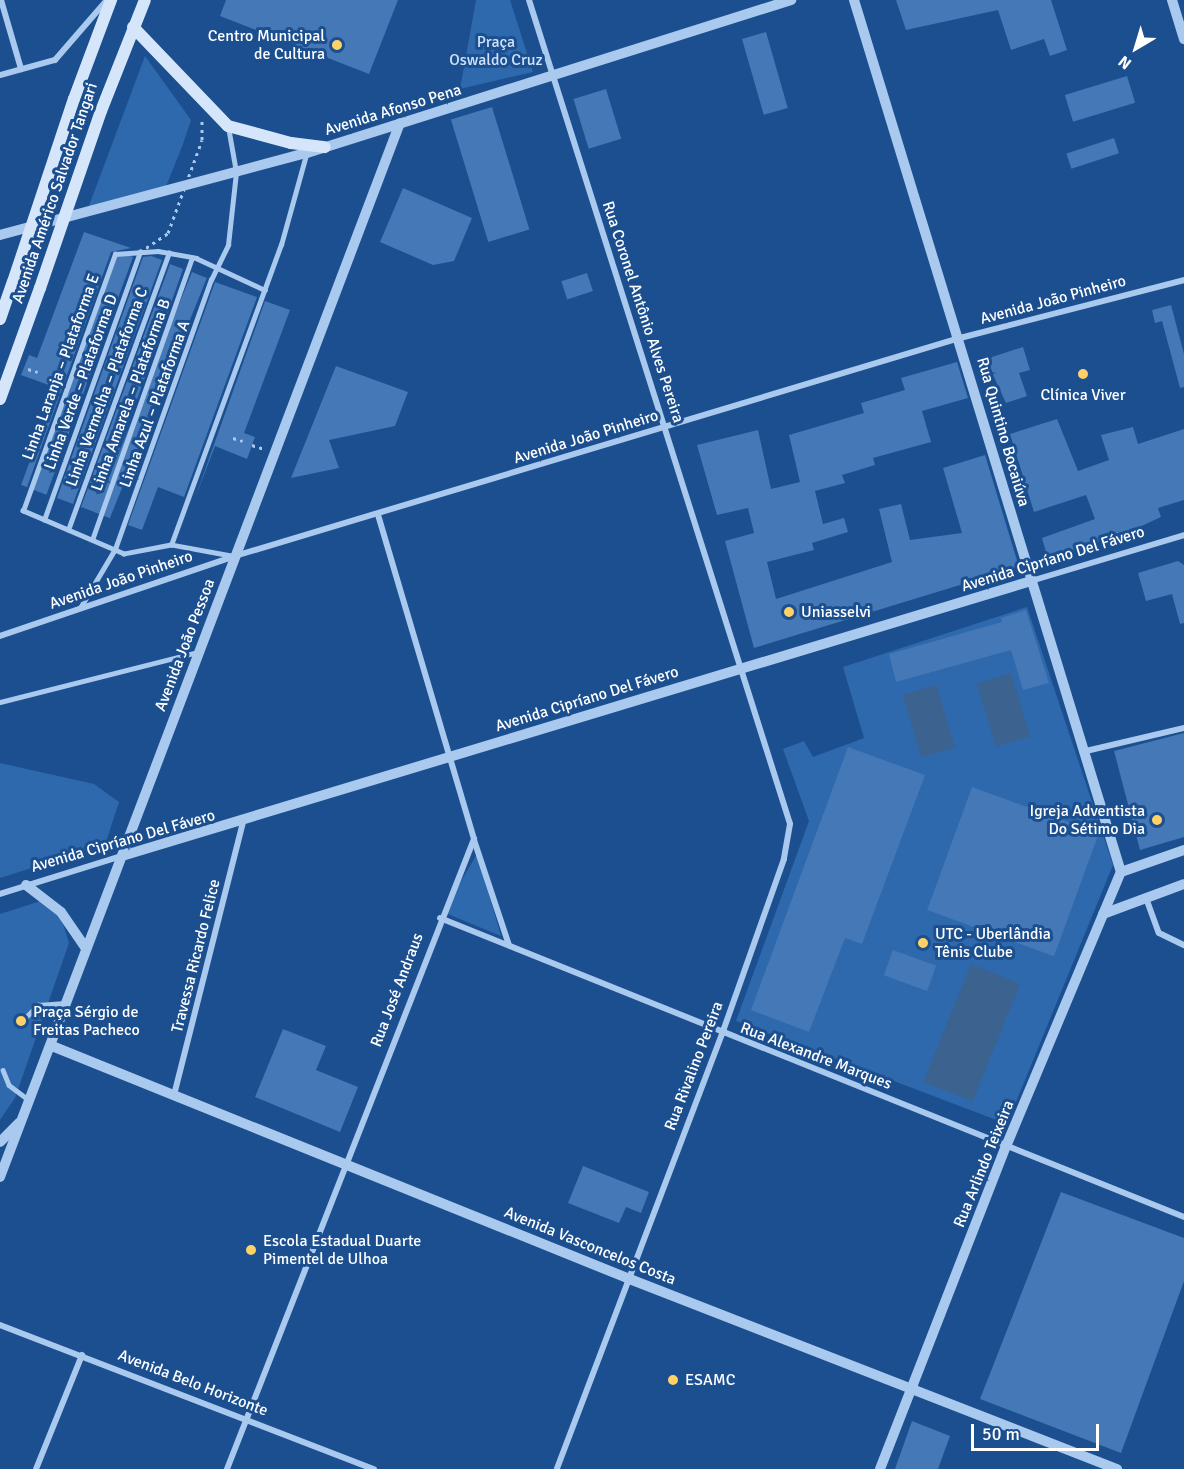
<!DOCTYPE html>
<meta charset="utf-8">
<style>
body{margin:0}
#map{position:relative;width:1184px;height:1469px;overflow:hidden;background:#1b4f8f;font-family:Signika,sans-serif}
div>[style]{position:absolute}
.green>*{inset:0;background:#2e69ad}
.water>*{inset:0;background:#3c6290;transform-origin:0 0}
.building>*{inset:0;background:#4478b7;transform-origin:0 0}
.path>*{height:3px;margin-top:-1.5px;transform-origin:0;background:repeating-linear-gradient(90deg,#a9c9ee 0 3px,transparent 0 7.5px)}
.service>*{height:4.5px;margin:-2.25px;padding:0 2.25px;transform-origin:2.25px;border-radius:2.25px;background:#a9c9ee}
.minor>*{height:6px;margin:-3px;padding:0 3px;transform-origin:3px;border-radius:3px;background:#a9c9ee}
.tertiary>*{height:10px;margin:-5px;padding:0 5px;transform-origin:5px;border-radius:5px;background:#a9c9ee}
.secondary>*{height:12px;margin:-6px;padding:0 6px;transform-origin:6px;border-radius:6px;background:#d6e6fa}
.path-bridge>*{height:3px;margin-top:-1.5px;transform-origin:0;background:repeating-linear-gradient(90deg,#a9c9ee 0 3px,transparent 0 7.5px)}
.secondary-bridge>*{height:12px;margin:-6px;padding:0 6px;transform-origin:6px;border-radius:6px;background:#d6e6fa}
.dots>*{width:16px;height:16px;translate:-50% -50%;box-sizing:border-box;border:3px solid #1b4f8f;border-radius:50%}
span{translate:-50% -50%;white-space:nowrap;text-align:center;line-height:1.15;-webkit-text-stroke:6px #1b4f8f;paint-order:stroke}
.poi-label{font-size:16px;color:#fff}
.right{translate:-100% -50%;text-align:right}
.left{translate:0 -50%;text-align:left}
.park-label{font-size:16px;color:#cfe3fa}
.street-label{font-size:16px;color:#fff}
.north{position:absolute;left:1106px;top:18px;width:60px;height:60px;-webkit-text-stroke:4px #1b4f8f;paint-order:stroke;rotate:218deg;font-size:16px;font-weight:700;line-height:24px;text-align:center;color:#fff}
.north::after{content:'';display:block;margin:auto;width:21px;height:27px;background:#fff;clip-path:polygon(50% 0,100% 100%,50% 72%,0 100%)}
.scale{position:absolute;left:971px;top:1424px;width:128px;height:27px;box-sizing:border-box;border:3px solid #fff;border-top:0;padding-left:8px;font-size:18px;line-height:21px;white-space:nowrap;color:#fff;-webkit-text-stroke:4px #1b4f8f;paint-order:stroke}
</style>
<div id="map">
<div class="green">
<div style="clip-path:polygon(476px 0,510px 0,533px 72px,460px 89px)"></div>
<div style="clip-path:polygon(145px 56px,191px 120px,183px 144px,165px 189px,87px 211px)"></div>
<div style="clip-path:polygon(1027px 607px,1113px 865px,1007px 1124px,736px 1021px,809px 821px,783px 749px,804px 741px,813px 757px,864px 738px,843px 667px)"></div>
<div style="clip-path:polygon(0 763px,94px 784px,119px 802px,105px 845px,0 878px)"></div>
<div style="clip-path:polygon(477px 854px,501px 936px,443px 912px)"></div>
<div style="clip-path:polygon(44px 900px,62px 921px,69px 943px,15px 1098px,0 1120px,0 914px)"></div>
</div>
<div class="water">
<div style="left:1011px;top:673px;width:66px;height:36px;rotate:73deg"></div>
<div style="left:936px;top:685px;width:65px;height:35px;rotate:73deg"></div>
<div style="left:971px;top:964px;width:53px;height:127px;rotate:22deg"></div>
</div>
<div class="building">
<div style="clip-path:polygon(226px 0,398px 0,369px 74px,220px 16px)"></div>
<div style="clip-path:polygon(896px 0,1051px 0,1067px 50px,1050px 56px,1044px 39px,1011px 50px,998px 10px,906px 30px)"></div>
<div style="left:766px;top:32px;width:79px;height:25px;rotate:74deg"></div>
<div style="left:1127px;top:76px;width:28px;height:65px;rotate:73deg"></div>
<div style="left:606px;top:89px;width:52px;height:34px;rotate:73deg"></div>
<div style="left:492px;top:107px;width:128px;height:43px;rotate:73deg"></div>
<div style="left:1114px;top:138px;width:16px;height:50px;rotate:72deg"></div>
<div style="clip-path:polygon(403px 188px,472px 218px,454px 261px,433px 265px,380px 242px)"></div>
<div style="clip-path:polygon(84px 232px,131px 248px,111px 252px,27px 487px,21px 485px,57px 388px,21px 375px,29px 355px,37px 358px)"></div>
<div style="clip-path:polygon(151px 256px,162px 260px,73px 504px,57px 498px,143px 257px)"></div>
<div style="left:133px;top:257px;width:253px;height:15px;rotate:110deg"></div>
<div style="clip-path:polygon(170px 264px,183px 269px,97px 513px,81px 507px)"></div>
<div style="left:192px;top:272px;width:16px;height:259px;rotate:22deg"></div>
<div style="left:587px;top:273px;width:19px;height:27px;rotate:72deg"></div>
<div style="clip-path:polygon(215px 282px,257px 297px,184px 497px,158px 487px,142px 530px,128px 525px)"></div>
<div style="clip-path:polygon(265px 301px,290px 310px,244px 433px,255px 437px,247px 459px,215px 446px,194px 501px)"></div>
<div style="clip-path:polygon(1171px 305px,1184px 354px,1184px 387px,1180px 388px,1162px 321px,1155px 323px,1152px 310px)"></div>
<div style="clip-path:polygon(1023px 347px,1030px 370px,1019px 373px,1027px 396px,1006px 403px,988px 364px,992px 357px)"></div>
<div style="clip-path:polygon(957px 362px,968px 398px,922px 411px,931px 442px,873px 458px,875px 465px,842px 475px,845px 483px,815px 491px,823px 524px,844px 518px,848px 532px,812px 543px,814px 550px,767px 562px,776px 599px,892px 562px,879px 509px,901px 504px,910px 540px,962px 533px,943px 468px,985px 455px,1019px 567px,754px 648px,725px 541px,754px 533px,748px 508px,717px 515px,697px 445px,758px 430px,771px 489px,800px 482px,789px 435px,864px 413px,861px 403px,905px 390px,901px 378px)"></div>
<div style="clip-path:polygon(336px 366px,408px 392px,395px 426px,329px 440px,339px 468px,291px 478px)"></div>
<div style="clip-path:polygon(1057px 419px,1078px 471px,1109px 460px,1101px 435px,1133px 427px,1138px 444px,1184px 429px,1184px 500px,1158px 508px,1161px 517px,1135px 529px,1048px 559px,1042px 538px,1095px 519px,1086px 495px,1034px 512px,1010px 434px)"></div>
<div style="clip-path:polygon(1178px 561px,1184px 565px,1184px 623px,1180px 624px,1172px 594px,1146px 601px,1138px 573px)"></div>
<div style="clip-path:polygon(1026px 610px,1049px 683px,1023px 690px,1011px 650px,896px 682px,889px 654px,1002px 622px,1001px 618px)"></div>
<div style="clip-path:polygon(1184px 733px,1184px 837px,1140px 850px,1114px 751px)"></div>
<div style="clip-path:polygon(848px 747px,925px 775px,862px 944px,845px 938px,809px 1032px,751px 1010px)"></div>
<div style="left:972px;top:787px;width:135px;height:131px;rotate:20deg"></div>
<div style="left:893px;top:950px;width:46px;height:27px;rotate:20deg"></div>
<div style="clip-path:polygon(283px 1029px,326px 1046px,316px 1070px,358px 1087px,340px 1132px,255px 1097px)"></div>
<div style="clip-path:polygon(583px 1166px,649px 1192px,641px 1213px,626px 1207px,619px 1223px,568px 1203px)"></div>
<div style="clip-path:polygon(1061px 1192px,1184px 1238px,1184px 1281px,1121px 1453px,980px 1399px)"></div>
<div style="clip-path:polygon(912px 1421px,950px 1436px,938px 1469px,895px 1469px)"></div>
</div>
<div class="path">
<div style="left:28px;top:369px;width:10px;rotate:17deg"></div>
<div style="left:233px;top:438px;width:10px;rotate:17deg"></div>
<div style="left:252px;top:445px;width:13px;rotate:18deg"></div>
</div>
<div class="service">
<div style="left:44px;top:520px;width:285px;rotate:-70.3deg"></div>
<div style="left:68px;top:530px;width:295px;rotate:-70deg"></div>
<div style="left:92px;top:540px;width:299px;rotate:-70.5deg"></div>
<div style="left:171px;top:545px;width:320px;rotate:-69.9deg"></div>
<div style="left:281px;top:245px;width:93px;rotate:-74.5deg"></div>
<div style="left:231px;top:556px;width:61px;rotate:-169.6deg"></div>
<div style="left:171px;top:545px;width:48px;rotate:169.2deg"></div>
<div style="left:124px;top:554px;width:110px;rotate:-156.9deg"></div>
<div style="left:23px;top:511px;width:273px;rotate:-70.3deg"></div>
<div style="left:115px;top:254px;width:43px;rotate:-4deg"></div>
<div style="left:158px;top:251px;width:39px;rotate:10deg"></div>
<div style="left:196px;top:258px;width:76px;rotate:24.9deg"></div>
<div style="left:80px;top:608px;width:69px;rotate:-59.3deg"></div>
<div style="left:115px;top:549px;width:286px;rotate:-70.4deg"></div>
<div style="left:211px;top:280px;width:39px;rotate:-64deg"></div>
<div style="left:228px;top:245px;width:73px;rotate:-83.7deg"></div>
<div style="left:236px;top:172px;width:46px;rotate:-100.1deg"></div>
<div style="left:0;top:702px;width:204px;rotate:-14.2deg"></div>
<div style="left:19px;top:1024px;width:27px;rotate:-45deg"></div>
<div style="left:38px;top:1005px;width:27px;rotate:-4deg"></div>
<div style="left:3px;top:1070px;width:16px;rotate:68deg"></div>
<div style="left:9px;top:1085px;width:25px;rotate:37deg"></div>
</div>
<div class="minor">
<div style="left:1px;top:0;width:72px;rotate:73.8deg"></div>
<div style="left:529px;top:0;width:864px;rotate:72.42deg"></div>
<div style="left:790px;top:824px;width:36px;rotate:100deg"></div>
<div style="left:784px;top:859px;width:186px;rotate:109.5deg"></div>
<div style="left:722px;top:1034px;width:465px;rotate:110.8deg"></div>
<div style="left:0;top:75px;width:57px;rotate:-15.3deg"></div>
<div style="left:55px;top:60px;width:79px;rotate:-49.1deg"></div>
<div style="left:1031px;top:581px;width:160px;rotate:-16.7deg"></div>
<div style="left:0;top:636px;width:248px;rotate:-18.8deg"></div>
<div style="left:235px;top:556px;width:757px;rotate:-16.74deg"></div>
<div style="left:960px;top:338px;width:231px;rotate:-14.5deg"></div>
<div style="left:1086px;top:751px;width:101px;rotate:-13.2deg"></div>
<div style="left:474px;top:840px;width:111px;rotate:71.6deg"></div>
<div style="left:0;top:894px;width:127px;rotate:-17.4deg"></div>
<div style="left:1146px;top:898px;width:37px;rotate:70deg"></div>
<div style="left:1159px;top:933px;width:28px;rotate:26deg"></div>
<div style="left:440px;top:918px;width:802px;rotate:21.89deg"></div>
<div style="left:174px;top:1095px;width:281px;rotate:-75.8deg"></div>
<div style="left:0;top:1325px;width:401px;rotate:21.1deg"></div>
<div style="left:36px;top:1469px;width:123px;rotate:-68deg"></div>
<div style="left:227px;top:1469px;width:677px;rotate:-68.59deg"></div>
<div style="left:474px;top:839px;width:339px;rotate:-106.5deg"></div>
</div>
<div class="tertiary">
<div style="left:854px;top:0;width:912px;rotate:72.98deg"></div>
<div style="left:1172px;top:0;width:41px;rotate:72.9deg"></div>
<div style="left:0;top:235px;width:318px;rotate:-15deg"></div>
<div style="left:307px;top:153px;width:508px;rotate:-17.54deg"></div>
<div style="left:122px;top:856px;width:950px;rotate:-16.83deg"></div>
<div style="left:1121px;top:872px;width:67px;rotate:-19.2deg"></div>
<div style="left:26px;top:885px;width:44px;rotate:37.6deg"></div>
<div style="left:61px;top:912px;width:42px;rotate:55.6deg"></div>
<div style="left:1103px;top:914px;width:86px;rotate:-20.3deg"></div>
<div style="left:52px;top:1046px;width:620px;rotate:21.97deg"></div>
<div style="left:627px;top:1278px;width:526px;rotate:21.3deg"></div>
<div style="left:0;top:1142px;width:27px;rotate:-45deg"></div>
<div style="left:0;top:1177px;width:1127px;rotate:-69.22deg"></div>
<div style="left:880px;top:1469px;width:349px;rotate:-68.7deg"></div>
<div style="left:1007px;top:1144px;width:295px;rotate:-67.3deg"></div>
</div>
<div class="secondary">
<div style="left:133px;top:27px;width:137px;rotate:46.2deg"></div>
<div style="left:228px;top:126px;width:65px;rotate:15.1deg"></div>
<div style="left:291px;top:143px;width:34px;rotate:7deg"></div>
<div style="left:74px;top:99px;width:106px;rotate:-69.5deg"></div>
<div style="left:101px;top:111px;width:119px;rotate:-68.4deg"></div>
<div style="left:0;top:319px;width:39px;rotate:-71deg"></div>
<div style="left:0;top:399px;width:118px;rotate:-70.2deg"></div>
</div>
<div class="path-bridge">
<div style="left:140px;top:252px;width:34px;rotate:-34deg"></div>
<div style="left:168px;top:233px;width:99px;rotate:-69.9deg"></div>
<div style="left:202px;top:140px;width:22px;rotate:-90deg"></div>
</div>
<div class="secondary-bridge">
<div style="left:13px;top:282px;width:193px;rotate:-71.6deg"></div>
<div style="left:40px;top:288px;width:187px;rotate:-71deg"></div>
</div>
<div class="dots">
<div style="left:337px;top:45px;background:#ffd166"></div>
<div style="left:1083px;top:374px;background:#ffd166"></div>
<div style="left:789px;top:612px;background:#ffd166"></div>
<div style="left:1157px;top:820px;background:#ffd166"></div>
<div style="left:923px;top:943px;background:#ffd166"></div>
<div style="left:21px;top:1021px;background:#ffd166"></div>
<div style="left:251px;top:1250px;background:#ffd166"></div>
<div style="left:673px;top:1380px;background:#ffd166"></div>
</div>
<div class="poi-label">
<span class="right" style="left:325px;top:45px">Centro Municipal<br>de Cultura</span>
<span style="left:1083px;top:395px">Clínica Viver</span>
<span class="left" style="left:801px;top:612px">Uniasselvi</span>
<span class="right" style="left:1145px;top:820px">Igreja Adventista<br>Do Sétimo Dia</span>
<span class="left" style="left:935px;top:943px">UTC - Uberlândia<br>Tênis Clube</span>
<span class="left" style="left:33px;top:1021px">Praça Sérgio de<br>Freitas Pacheco</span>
<span class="left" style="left:263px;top:1250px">Escola Estadual Duarte<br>Pimentel de Ulhoa</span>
<span class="left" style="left:685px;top:1380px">ESAMC</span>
</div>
<div class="park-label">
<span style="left:496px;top:51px">Praça<br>Oswaldo Cruz</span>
</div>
<div class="street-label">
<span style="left:393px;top:110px;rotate:-17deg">Avenida Afonso Pena</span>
<span style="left:55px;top:193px;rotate:-71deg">Avenida Américo Salvador Tangari</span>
<span style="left:1053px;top:300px;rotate:-15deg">Avenida João Pinheiro</span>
<span style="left:643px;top:312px;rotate:72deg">Rua Coronel Antônio Alves Pereira</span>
<span style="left:61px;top:367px;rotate:-70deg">Linha Laranja – Plataforma E</span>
<span style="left:81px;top:382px;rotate:-70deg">Linha Verde – Plataforma D</span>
<span style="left:107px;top:387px;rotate:-70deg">Linha Vermelha – Plataforma C</span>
<span style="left:131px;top:395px;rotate:-70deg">Linha Amarela – Plataforma B</span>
<span style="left:155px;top:404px;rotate:-70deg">Linha Azul – Plataforma A</span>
<span style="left:1003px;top:432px;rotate:74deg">Rua Quintino Bocaiúva</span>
<span style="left:586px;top:437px;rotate:-17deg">Avenida João Pinheiro</span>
<span style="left:1053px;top:559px;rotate:-17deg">Avenida Cipríano Del Fávero</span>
<span style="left:121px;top:580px;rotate:-19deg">Avenida João Pinheiro</span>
<span style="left:185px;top:645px;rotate:-69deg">Avenida João Pessoa</span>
<span style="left:587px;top:699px;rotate:-17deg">Avenida Cipríano Del Fávero</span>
<span style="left:123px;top:841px;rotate:-16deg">Avenida Cipríano Del Fávero</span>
<span style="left:196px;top:956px;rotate:-76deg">Travessa Ricardo Felice</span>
<span style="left:397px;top:990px;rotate:-69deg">Rua José Andraus</span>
<span style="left:816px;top:1056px;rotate:21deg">Rua Alexandre Marques</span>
<span style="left:694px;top:1066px;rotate:-69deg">Rua Rivalino Pereira</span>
<span style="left:984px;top:1164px;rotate:-68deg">Rua Arlindo Teixeira</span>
<span style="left:590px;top:1246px;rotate:22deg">Avenida Vasconcelos Costa</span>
<span style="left:193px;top:1383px;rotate:21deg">Avenida Belo Horizonte</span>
</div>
<div class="north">N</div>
<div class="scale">50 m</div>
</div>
